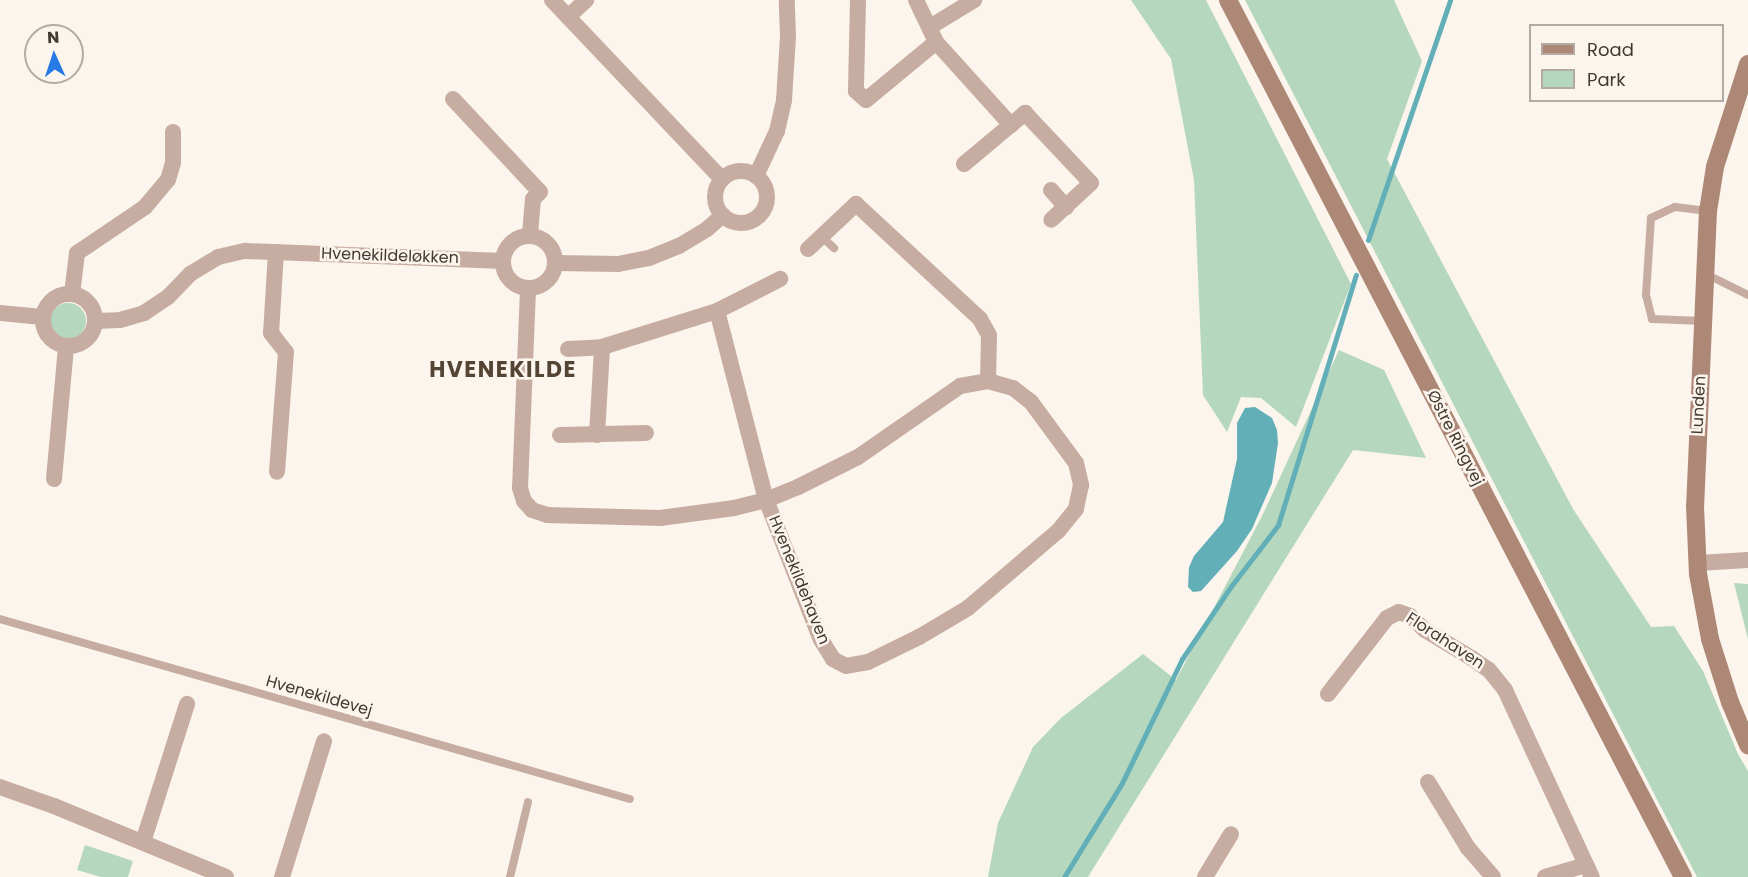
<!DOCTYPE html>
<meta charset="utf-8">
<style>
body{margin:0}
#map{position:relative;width:1748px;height:877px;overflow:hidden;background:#fcf5ed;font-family:Poppins,sans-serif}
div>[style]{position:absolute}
.green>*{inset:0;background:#b4d7be}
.round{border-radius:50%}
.water>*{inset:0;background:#62afb8}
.stream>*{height:5px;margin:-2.5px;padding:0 2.5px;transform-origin:2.5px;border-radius:2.5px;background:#62afb8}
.lane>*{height:8px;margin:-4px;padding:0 4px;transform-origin:4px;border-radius:4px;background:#c7ada1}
.street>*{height:16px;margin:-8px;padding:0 8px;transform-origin:8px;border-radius:8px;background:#c7ada1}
.street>.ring{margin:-8px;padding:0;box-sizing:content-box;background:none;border:16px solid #c7ada1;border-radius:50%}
.secondary>*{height:18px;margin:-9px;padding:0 9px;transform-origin:9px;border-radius:9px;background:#ae8877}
span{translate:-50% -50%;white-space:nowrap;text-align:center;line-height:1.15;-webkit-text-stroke:5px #fcf5ed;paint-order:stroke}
.street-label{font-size:16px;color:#423a33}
.district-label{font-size:22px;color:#534434;font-weight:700;letter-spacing:1.5px}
.legend{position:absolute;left:1529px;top:24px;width:195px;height:78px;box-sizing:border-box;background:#fcf5ed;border:2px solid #b2aaa3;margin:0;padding:8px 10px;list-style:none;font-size:18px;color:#423a33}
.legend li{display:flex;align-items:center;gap:12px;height:30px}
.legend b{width:30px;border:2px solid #b2aaa3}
.north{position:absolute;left:24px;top:24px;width:60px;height:60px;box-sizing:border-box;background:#fcf5ed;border:2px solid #b2aaa3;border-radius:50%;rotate:357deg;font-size:16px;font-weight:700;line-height:24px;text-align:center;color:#423a33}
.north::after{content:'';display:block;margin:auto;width:21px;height:27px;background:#287ae5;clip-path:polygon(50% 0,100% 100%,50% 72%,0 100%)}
</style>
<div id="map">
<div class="green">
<div style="clip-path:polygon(1131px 0,1206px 0,1351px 284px,1296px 427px,1261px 398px,1241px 397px,1227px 432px,1203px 395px,1194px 180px,1171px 59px)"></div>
<div style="clip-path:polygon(1245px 0,1394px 0,1422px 61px,1387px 159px,1573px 509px,1651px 627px,1674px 626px,1703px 671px,1738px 754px,1748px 771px,1748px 877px,1697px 877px)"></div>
<div class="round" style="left:50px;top:303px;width:36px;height:36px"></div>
<div style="clip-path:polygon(1339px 350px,1384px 370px,1426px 458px,1353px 450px,1088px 877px,988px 877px,998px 823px,1033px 747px,1061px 718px,1143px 654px,1176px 680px,1262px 516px)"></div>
<div style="clip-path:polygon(1734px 583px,1748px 584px,1748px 639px)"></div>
<div style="clip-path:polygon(85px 845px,133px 861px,128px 877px,101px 877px,77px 870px)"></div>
</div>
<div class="water">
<div style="clip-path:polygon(1255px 407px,1272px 418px,1277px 430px,1278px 443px,1272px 483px,1252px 529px,1237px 551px,1201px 591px,1193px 592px,1188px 587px,1189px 567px,1194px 556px,1223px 522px,1237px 459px,1237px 423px,1245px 408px)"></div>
</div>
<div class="stream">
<div style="left:1368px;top:240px;width:254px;rotate:-71.1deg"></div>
<div style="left:1064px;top:877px;width:110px;rotate:-58.3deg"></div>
<div style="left:1122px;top:783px;width:138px;rotate:-64.2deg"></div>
<div style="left:1182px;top:659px;width:89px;rotate:-56deg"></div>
<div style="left:1232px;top:585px;width:76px;rotate:-52.5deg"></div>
<div style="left:1278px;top:525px;width:262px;rotate:-72.7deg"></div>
</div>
<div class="lane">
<div style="left:821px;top:236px;width:18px;rotate:43deg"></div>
<div style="left:1706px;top:274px;width:47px;rotate:26.6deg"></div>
<div style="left:1703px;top:321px;width:51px;rotate:-177.8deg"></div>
<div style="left:1652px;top:319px;width:25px;rotate:-104deg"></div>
<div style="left:1646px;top:295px;width:77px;rotate:-86.3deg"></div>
<div style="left:1651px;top:218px;width:26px;rotate:-25deg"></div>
<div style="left:1675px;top:207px;width:33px;rotate:7deg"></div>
<div style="left:0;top:619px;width:655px;rotate:15.95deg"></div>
<div style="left:510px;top:877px;width:77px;rotate:-76.5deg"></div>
</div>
<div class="street">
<div style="left:552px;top:0;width:247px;rotate:46.5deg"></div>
<div style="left:858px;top:0;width:91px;rotate:91.3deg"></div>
<div style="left:856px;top:91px;width:13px;rotate:42deg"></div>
<div style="left:866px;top:100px;width:91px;rotate:-39.6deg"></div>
<div style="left:916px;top:0;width:47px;rotate:64.5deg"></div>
<div style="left:936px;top:42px;width:112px;rotate:47.9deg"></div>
<div style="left:568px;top:17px;width:25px;rotate:-43deg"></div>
<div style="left:930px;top:27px;width:52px;rotate:-31.5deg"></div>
<div style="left:453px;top:99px;width:127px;rotate:46.9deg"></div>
<div style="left:540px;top:192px;width:10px;rotate:135deg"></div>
<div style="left:533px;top:199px;width:37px;rotate:95deg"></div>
<div style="left:964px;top:164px;width:80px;rotate:-39.9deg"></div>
<div style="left:1025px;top:113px;width:96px;rotate:46.7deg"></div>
<div style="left:1091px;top:183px;width:54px;rotate:137.2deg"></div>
<div class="ring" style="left:715px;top:171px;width:36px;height:36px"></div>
<div style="left:756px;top:176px;width:50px;rotate:-65deg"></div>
<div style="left:777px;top:131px;width:32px;rotate:-77deg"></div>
<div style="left:784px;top:100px;width:63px;rotate:-86.4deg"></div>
<div style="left:788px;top:37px;width:37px;rotate:-92deg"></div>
<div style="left:1051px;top:190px;width:23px;rotate:49deg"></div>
<div class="ring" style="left:503px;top:236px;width:36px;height:36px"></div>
<div style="left:808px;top:249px;width:66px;rotate:-43.2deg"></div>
<div style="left:856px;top:204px;width:169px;rotate:42.8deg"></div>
<div style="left:980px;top:319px;width:18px;rotate:61deg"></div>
<div style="left:989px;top:335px;width:46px;rotate:91.2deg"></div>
<div style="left:276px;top:252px;width:81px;rotate:93.5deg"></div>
<div style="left:271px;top:333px;width:24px;rotate:52deg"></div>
<div style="left:286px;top:352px;width:120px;rotate:94.3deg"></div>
<div style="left:556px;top:263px;width:62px;rotate:0.9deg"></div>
<div style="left:618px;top:264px;width:32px;rotate:-11deg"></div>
<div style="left:649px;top:258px;width:32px;rotate:-22deg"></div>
<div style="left:679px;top:246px;width:33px;rotate:-31deg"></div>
<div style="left:707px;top:229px;width:21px;rotate:-41deg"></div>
<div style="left:528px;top:289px;width:199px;rotate:92.3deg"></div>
<div style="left:520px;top:488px;width:14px;rotate:73deg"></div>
<div style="left:524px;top:501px;width:12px;rotate:48deg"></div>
<div style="left:532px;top:510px;width:16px;rotate:18deg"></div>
<div style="left:547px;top:515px;width:113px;rotate:1.5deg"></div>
<div style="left:660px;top:518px;width:75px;rotate:-7.7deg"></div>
<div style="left:734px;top:508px;width:33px;rotate:-14deg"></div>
<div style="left:766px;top:500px;width:35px;rotate:-22deg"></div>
<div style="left:798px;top:487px;width:67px;rotate:-26.6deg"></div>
<div style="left:858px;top:457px;width:124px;rotate:-34.8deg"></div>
<div style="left:960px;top:386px;width:28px;rotate:-10deg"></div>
<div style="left:988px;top:381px;width:26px;rotate:16deg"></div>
<div style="left:1013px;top:388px;width:23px;rotate:38deg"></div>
<div style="left:1031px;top:402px;width:76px;rotate:53.6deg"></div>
<div style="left:1076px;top:463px;width:23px;rotate:77deg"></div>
<div style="left:1081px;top:485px;width:25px;rotate:102deg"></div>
<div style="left:1076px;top:509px;width:28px;rotate:129deg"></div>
<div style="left:1058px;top:531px;width:118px;rotate:139.5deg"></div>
<div style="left:968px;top:608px;width:57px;rotate:149.4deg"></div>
<div style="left:919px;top:637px;width:57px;rotate:153.9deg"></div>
<div style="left:868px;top:662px;width:22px;rotate:170deg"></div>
<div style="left:846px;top:666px;width:15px;rotate:-152deg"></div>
<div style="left:833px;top:659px;width:22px;rotate:-122deg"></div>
<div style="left:821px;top:640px;width:150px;rotate:-111.4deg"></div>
<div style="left:766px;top:500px;width:195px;rotate:-104.5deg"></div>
<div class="ring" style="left:43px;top:294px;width:36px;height:36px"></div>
<div style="left:72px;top:294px;width:41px;rotate:-83deg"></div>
<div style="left:77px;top:253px;width:82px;rotate:-34.1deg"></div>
<div style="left:145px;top:207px;width:35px;rotate:-50deg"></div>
<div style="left:168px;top:180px;width:18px;rotate:-74deg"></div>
<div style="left:173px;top:163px;width:31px;rotate:-90deg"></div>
<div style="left:0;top:313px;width:42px;rotate:5.4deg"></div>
<div style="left:95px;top:321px;width:25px;rotate:-2deg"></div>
<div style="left:120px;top:320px;width:25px;rotate:-16deg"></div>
<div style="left:144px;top:313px;width:29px;rotate:-34deg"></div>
<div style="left:168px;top:297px;width:32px;rotate:-46deg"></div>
<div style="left:190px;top:274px;width:33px;rotate:-31deg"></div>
<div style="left:218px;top:257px;width:28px;rotate:-13deg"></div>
<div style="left:245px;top:251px;width:258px;rotate:2.2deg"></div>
<div style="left:568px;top:349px;width:34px;rotate:-3deg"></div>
<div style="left:602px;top:347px;width:121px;rotate:-17.4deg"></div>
<div style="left:717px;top:311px;width:71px;rotate:-26.9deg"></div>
<div style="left:560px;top:435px;width:86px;rotate:-1.3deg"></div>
<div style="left:597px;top:435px;width:88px;rotate:-86.7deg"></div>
<div style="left:54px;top:479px;width:134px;rotate:-84.8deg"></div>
<div style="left:1698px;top:563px;width:50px;rotate:-3.4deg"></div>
<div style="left:1328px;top:694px;width:96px;rotate:-52.2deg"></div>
<div style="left:1387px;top:618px;width:13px;rotate:-27deg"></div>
<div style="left:1399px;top:612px;width:12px;rotate:20deg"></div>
<div style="left:1410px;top:616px;width:21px;rotate:43deg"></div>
<div style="left:1425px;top:630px;width:56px;rotate:31.1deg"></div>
<div style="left:1473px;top:659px;width:19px;rotate:35deg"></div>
<div style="left:1489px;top:670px;width:26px;rotate:51deg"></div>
<div style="left:1505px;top:690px;width:206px;rotate:65.1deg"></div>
<div style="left:1428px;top:782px;width:77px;rotate:58.8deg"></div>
<div style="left:1468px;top:848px;width:38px;rotate:49deg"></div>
<div style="left:0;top:787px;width:57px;rotate:19.4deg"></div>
<div style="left:54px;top:806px;width:186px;rotate:22.4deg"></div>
<div style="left:143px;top:842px;width:145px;rotate:-72.3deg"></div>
<div style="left:282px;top:877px;width:142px;rotate:-72.8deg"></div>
<div style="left:1205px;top:877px;width:50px;rotate:-58.8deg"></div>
<div style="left:1545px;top:877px;width:43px;rotate:-16.3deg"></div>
</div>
<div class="secondary">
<div style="left:1228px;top:0;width:988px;rotate:62.58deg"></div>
<div style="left:1748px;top:64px;width:108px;rotate:107.8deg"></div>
<div style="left:1715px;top:167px;width:45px;rotate:99deg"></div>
<div style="left:1708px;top:211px;width:295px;rotate:92.5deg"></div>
<div style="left:1695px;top:506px;width:68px;rotate:87.5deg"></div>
<div style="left:1698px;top:574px;width:66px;rotate:79.5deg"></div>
<div style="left:1710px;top:639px;width:66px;rotate:72.4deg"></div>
<div style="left:1730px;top:702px;width:47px;rotate:67.3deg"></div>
</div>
<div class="street-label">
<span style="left:390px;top:256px;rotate:2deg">Hvenekildeløkken</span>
<span style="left:1699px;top:405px;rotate:-87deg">Lunden</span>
<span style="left:1455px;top:438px;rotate:63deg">Østre Ringvej</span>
<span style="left:799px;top:580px;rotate:68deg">Hvenekildehaven</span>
<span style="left:1445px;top:641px;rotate:33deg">Florahaven</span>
<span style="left:319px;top:696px;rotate:16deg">Hvenekildevej</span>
</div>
<div class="district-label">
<span style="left:503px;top:370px">HVENEKILDE</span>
</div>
<ul class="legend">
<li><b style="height:8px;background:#ae8877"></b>Road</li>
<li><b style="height:16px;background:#b4d7be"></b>Park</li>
</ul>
<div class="north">N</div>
</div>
